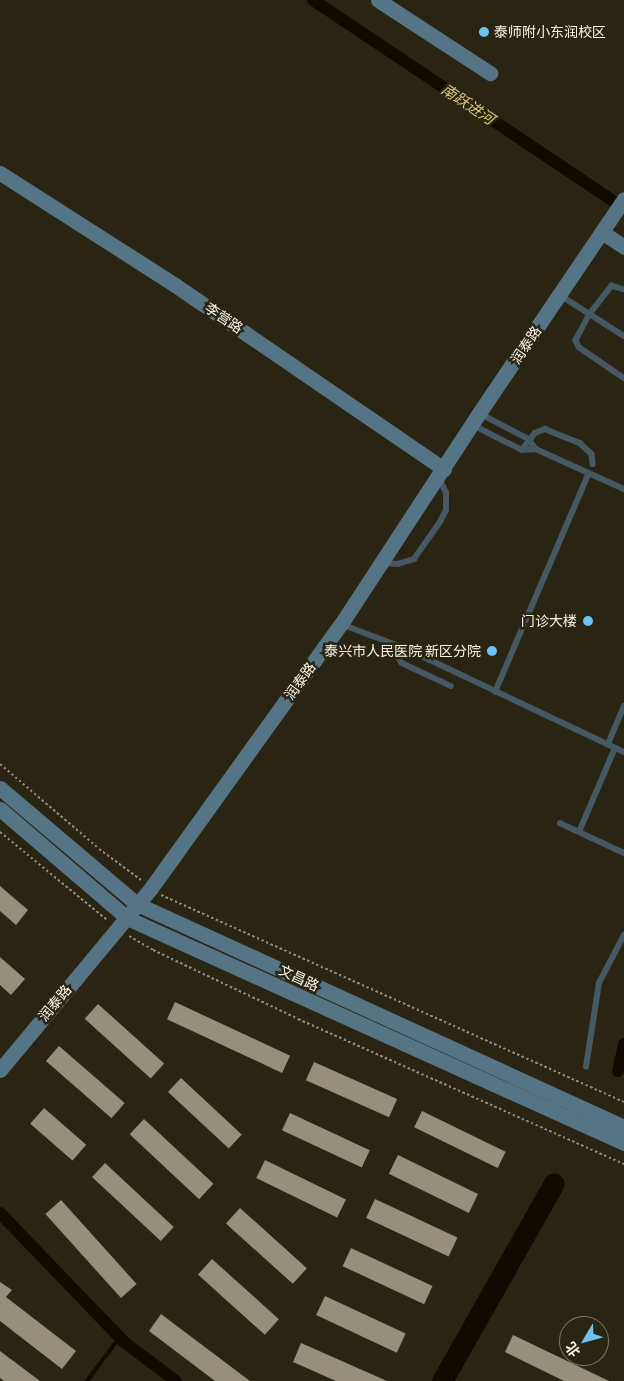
<!DOCTYPE html>
<meta charset="utf-8">
<style>
body{margin:0}
#map{position:relative;width:624px;height:1381px;overflow:hidden;background:#2a2512;font-family:Commissioner,"Noto Sans SC",sans-serif}
div>[style]{position:absolute}
.stream>*{height:4px;margin:-2px;padding:0 2px;transform-origin:2px;border-radius:2px;background:#110a00}
.canal>*{height:12px;margin:-6px;padding:0 6px;transform-origin:6px;border-radius:6px;background:#110a00}
.river>*{height:21px;margin:-10.5px;padding:0 10.5px;transform-origin:10.5px;border-radius:10.5px;background:#110a00}
.building>*{inset:0;background:#96907a;transform-origin:0 0}
.path>*{height:2px;margin-top:-1px;transform-origin:0;background:repeating-linear-gradient(90deg,#918d7d 0 2.5px,transparent 0 5px)}
.lane>*{height:5.5px;margin:-2.75px;padding:0 2.75px;transform-origin:2.75px;border-radius:2.75px;background:#455863}
.secondary>*{height:15px;margin:-7.5px;padding:0 7.5px;transform-origin:7.5px;border-radius:7.5px;background:#557486}
.dots>*{width:14px;height:14px;translate:-50% -50%;box-sizing:border-box;border:2px solid #2a2512;border-radius:50%}
span{translate:-50% -50%;white-space:nowrap;text-align:center;line-height:1.15;-webkit-text-stroke:5px #2a2512;paint-order:stroke}
.poi-label{font-size:14px;color:#f8f5e8}
.left{translate:0 -50%;text-align:left}
.right{translate:-100% -50%;text-align:right}
.street-label{font-size:14px;color:#f8f5e8}
.water-label{font-size:15px;color:#dcc77d;font-style:italic}
.north{position:absolute;left:559px;top:1316px;width:50px;height:50px;box-sizing:border-box;background:#2a2512;border:1px solid #7c7868;border-radius:50%;rotate:233deg;font-size:14px;font-weight:700;line-height:20px;text-align:center;color:#f8f5e8}
.north::after{content:'';display:block;margin:auto;width:18px;height:22px;background:#6ac3f1;clip-path:polygon(50% 0,100% 100%,50% 72%,0 100%)}
</style>
<div id="map">
<div class="stream">
<div style="left:87px;top:1381px;width:54px;rotate:-53.3deg"></div>
</div>
<div class="canal">
<div style="left:313px;top:0;width:374px;rotate:33.8deg"></div>
<div style="left:618px;top:1071px;width:28px;rotate:-77deg"></div>
<div style="left:0;top:1213px;width:179px;rotate:46.1deg"></div>
<div style="left:124px;top:1342px;width:65px;rotate:36.9deg"></div>
</div>
<div class="river">
<div style="left:442px;top:1381px;width:227px;rotate:-60.5deg"></div>
</div>
<div class="building">
<div style="clip-path:polygon(0 886px,28px 910px,16px 925px,0 911px)"></div>
<div style="clip-path:polygon(0 957px,25px 979px,11px 995px,0 985px)"></div>
<div style="left:175px;top:1002px;width:127px;height:19px;rotate:25deg"></div>
<div style="left:98px;top:1004px;width:89px;height:20px;rotate:42deg"></div>
<div style="left:59px;top:1046px;width:87px;height:20px;rotate:41deg"></div>
<div style="left:314px;top:1062px;width:91px;height:20px;rotate:24deg"></div>
<div style="left:181px;top:1078px;width:83px;height:19px;rotate:43deg"></div>
<div style="left:44px;top:1108px;width:56px;height:21px;rotate:41deg"></div>
<div style="left:422px;top:1111px;width:93px;height:18px;rotate:26deg"></div>
<div style="left:290px;top:1113px;width:88px;height:19px;rotate:25deg"></div>
<div style="left:144px;top:1119px;width:95px;height:21px;rotate:43deg"></div>
<div style="left:398px;top:1155px;width:89px;height:21px;rotate:26deg"></div>
<div style="left:265px;top:1160px;width:90px;height:20px;rotate:26deg"></div>
<div style="left:105px;top:1163px;width:94px;height:19px;rotate:43deg"></div>
<div style="left:375px;top:1199px;width:91px;height:21px;rotate:25deg"></div>
<div style="left:61px;top:1200px;width:113px;height:21px;rotate:48deg"></div>
<div style="left:240px;top:1208px;width:90px;height:21px;rotate:42deg"></div>
<div style="left:351px;top:1248px;width:90px;height:20px;rotate:25deg"></div>
<div style="left:212px;top:1259px;width:90px;height:21px;rotate:42deg"></div>
<div style="clip-path:polygon(0 1282px,12px 1290px,6px 1297px,76px 1351px,62px 1369px,0 1321px)"></div>
<div style="left:325px;top:1296px;width:89px;height:21px;rotate:25deg"></div>
<div style="clip-path:polygon(161px 1314px,250px 1381px,215px 1381px,149px 1331px)"></div>
<div style="clip-path:polygon(513px 1335px,609px 1381px,564px 1381px,505px 1352px)"></div>
<div style="clip-path:polygon(301px 1343px,387px 1381px,336px 1381px,293px 1362px)"></div>
<div style="clip-path:polygon(0 1351px,40px 1381px,4px 1381px,0 1378px)"></div>
</div>
<div class="path">
<div style="left:0;top:764px;width:130px;rotate:40.6deg"></div>
<div style="left:99px;top:849px;width:52px;rotate:36.4deg"></div>
<div style="left:0;top:832px;width:139px;rotate:39.4deg"></div>
<div style="left:161px;top:895px;width:507px;rotate:24.09deg"></div>
<div style="left:129px;top:936px;width:28px;rotate:30deg"></div>
<div style="left:153px;top:950px;width:161px;rotate:25.4deg"></div>
<div style="left:298px;top:1019px;width:357px;rotate:24deg"></div>
</div>
<div class="lane">
<div style="left:624px;top:290px;width:13px;rotate:-162deg"></div>
<div style="left:612px;top:286px;width:36px;rotate:128deg"></div>
<div style="left:590px;top:314px;width:30px;rotate:118deg"></div>
<div style="left:576px;top:340px;width:8px;rotate:67deg"></div>
<div style="left:579px;top:347px;width:55px;rotate:34.6deg"></div>
<div style="left:560px;top:295px;width:76px;rotate:32.6deg"></div>
<div style="left:479px;top:413px;width:56px;rotate:27.5deg"></div>
<div style="left:529px;top:439px;width:12px;rotate:55deg"></div>
<div style="left:473px;top:425px;width:55px;rotate:27deg"></div>
<div style="left:522px;top:450px;width:14px;rotate:-4deg"></div>
<div style="left:536px;top:449px;width:97px;rotate:24.4deg"></div>
<div style="left:522px;top:450px;width:21px;rotate:-53deg"></div>
<div style="left:535px;top:433px;width:11px;rotate:-22deg"></div>
<div style="left:545px;top:429px;width:38px;rotate:22deg"></div>
<div style="left:580px;top:443px;width:16px;rotate:43deg"></div>
<div style="left:592px;top:454px;width:10px;rotate:84deg"></div>
<div style="left:384px;top:563px;width:14px;rotate:4deg"></div>
<div style="left:398px;top:564px;width:17px;rotate:-17deg"></div>
<div style="left:414px;top:559px;width:45px;rotate:-54.9deg"></div>
<div style="left:440px;top:522px;width:13px;rotate:-63deg"></div>
<div style="left:446px;top:510px;width:17px;rotate:-90deg"></div>
<div style="left:446px;top:493px;width:17px;rotate:-115deg"></div>
<div style="left:341px;top:624px;width:71px;rotate:20.7deg"></div>
<div style="left:407px;top:649px;width:240px;rotate:25.4deg"></div>
<div style="left:390px;top:643px;width:23px;rotate:59deg"></div>
<div style="left:402px;top:663px;width:54px;rotate:25.1deg"></div>
<div style="left:495px;top:692px;width:238px;rotate:-66.8deg"></div>
<div style="left:608px;top:744px;width:41px;rotate:-67.2deg"></div>
<div style="left:560px;top:823px;width:71px;rotate:25.1deg"></div>
<div style="left:579px;top:832px;width:91px;rotate:-66.8deg"></div>
<div style="left:586px;top:1067px;width:85px;rotate:-81.2deg"></div>
<div style="left:599px;top:983px;width:54px;rotate:-62.5deg"></div>
</div>
<div class="secondary">
<div style="left:378px;top:0;width:134px;rotate:33.1deg"></div>
<div style="left:0;top:173px;width:208px;rotate:32.6deg"></div>
<div style="left:175px;top:285px;width:326px;rotate:34.4deg"></div>
<div style="left:602px;top:232px;width:27px;rotate:34deg"></div>
<div style="left:0;top:788px;width:180px;rotate:40.3deg"></div>
<div style="left:137px;top:904px;width:536px;rotate:24.6deg"></div>
<div style="left:0;top:809px;width:167px;rotate:40.6deg"></div>
<div style="left:127px;top:918px;width:546px;rotate:24.36deg"></div>
<div style="left:0;top:1070px;width:236px;rotate:-50.3deg"></div>
<div style="left:151px;top:888px;width:325px;rotate:-54.3deg"></div>
<div style="left:341px;top:624px;width:252px;rotate:-56.8deg"></div>
<div style="left:479px;top:413px;width:258px;rotate:-55.9deg"></div>
</div>
<div class="dots">
<div style="left:484px;top:32px;background:#6ac3f1"></div>
<div style="left:588px;top:621px;background:#6ac3f1"></div>
<div style="left:492px;top:651px;background:#6ac3f1"></div>
</div>
<div class="poi-label">
<span class="left" style="left:494px;top:32px">泰师附小东润校区</span>
<span class="right" style="left:577px;top:621px">门诊大楼</span>
<span class="right" style="left:481px;top:651px">泰兴市人民医院 新区分院</span>
</div>
<div class="street-label">
<span style="left:224px;top:318px;rotate:34deg">李营路</span>
<span style="left:526px;top:345px;rotate:-56deg">润泰路</span>
<span style="left:300px;top:681px;rotate:-54deg">润泰路</span>
<span style="left:299px;top:978px;rotate:25deg">文昌路</span>
<span style="left:55px;top:1003px;rotate:-50deg">润泰路</span>
</div>
<div class="water-label">
<span style="left:468px;top:104px;rotate:34deg">南跃进河</span>
</div>
<div class="north">北</div>
</div>
